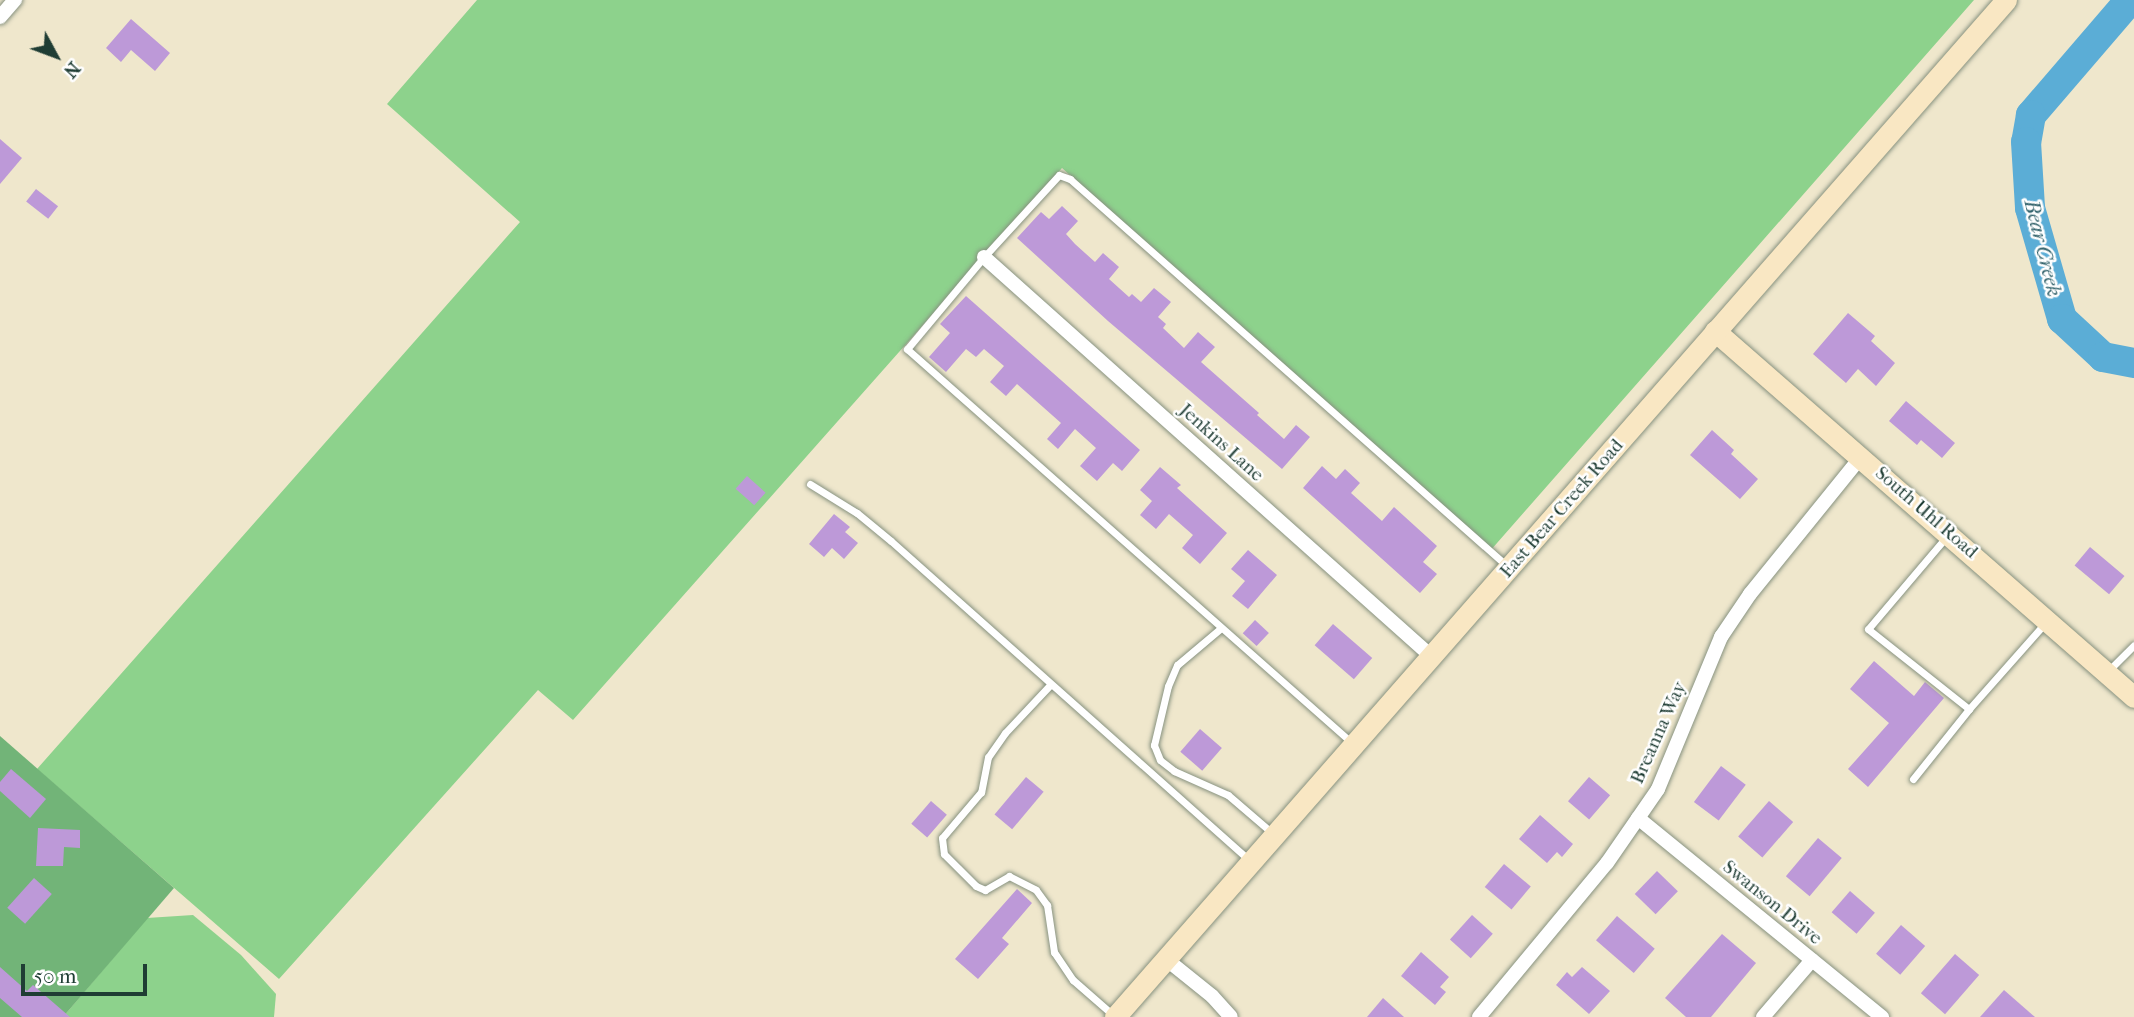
<!DOCTYPE html>
<style>
body{margin:0}
#map{position:relative;width:2134px;height:1017px;overflow:hidden;background:#efe7cc;font-family:"IM FELL French Canon",serif}
div>[style]{position:absolute}
.green>*{inset:0;background:#8dd28c}
.forest>*{inset:0;background:#72b478}
.river>*{height:30px;margin:-15px;padding:0 15px;transform-origin:15px;border-radius:15px;background:#5badd6}
.building>*{inset:0;background:#bd99d8;transform-origin:0 0}
.roads{filter:drop-shadow(0 0 2px #879280) drop-shadow(0 0 2px #879280)}
.service>*{height:7px;margin:-3.5px;padding:0 3.5px;transform-origin:3.5px;border-radius:3.5px;background:#fff}
.minor>*{height:14px;margin:-7px;padding:0 7px;transform-origin:7px;border-radius:7px;background:#fff}
.secondary>*{height:21px;margin:-10.5px;padding:0 10.5px;transform-origin:10.5px;border-radius:10.5px;background:#f9e7c3}
span{translate:-50% -50%;white-space:nowrap;text-align:center;line-height:1.15;-webkit-text-stroke:5px #fff;paint-order:stroke}
.street-label{font-size:19px;color:#1f3d34}
.water-label{font-size:21px;color:#34646d;font-style:italic}
.north{position:absolute;left:21px;top:21px;width:70px;height:70px;-webkit-text-stroke:5px #fff;paint-order:stroke;rotate:131deg;font-size:19px;font-weight:700;line-height:28px;text-align:center;color:#1f3d34}
.north::after{content:'';display:block;margin:auto;width:24px;height:32px;background:#1f3d34;clip-path:polygon(50% 0,100% 100%,50% 72%,0 100%)}
.scale{position:absolute;left:21px;top:964px;width:126px;height:32px;box-sizing:border-box;border:4px solid #1f3d34;border-top:0;padding-left:9px;font-size:21px;line-height:24px;white-space:nowrap;color:#1f3d34;-webkit-text-stroke:5px #fff;paint-order:stroke}
</style>
<div id="map">
<div class="green">
<div style="clip-path:polygon(477px 0,1974px 0,1490px 551px,1062px 168px,573px 720px,538px 690px,279px 979px,37px 769px,520px 222px,387px 104px)"></div>
<div style="clip-path:polygon(193px 915px,241px 955px,276px 994px,274px 1017px,63px 1017px,147px 918px)"></div>
</div>
<div class="forest">
<div style="clip-path:polygon(0 736px,174px 888px,63px 1017px,0 1017px)"></div>
</div>
<div class="river">
<div style="left:2130px;top:0;width:152px;rotate:130.7deg"></div>
<div style="left:2031px;top:115px;width:27px;rotate:100deg"></div>
<div style="left:2026px;top:142px;width:66px;rotate:86.5deg"></div>
<div style="left:2030px;top:208px;width:116px;rotate:73.9deg"></div>
<div style="left:2062px;top:319px;width:56px;rotate:42.8deg"></div>
<div style="left:2103px;top:357px;width:32px;rotate:11deg"></div>
</div>
<div class="building">
<div style="clip-path:polygon(131px 19px,170px 53px,155px 71px,131px 50px,121px 62px,106px 48px)"></div>
<div style="clip-path:polygon(0 139px,22px 158px,0 184px)"></div>
<div style="left:36px;top:189px;width:28px;height:16px;rotate:38deg"></div>
<div style="clip-path:polygon(1062px 206px,1078px 221px,1066px 234px,1075px 244px,1095px 262px,1103px 253px,1119px 267px,1109px 279px,1129px 297px,1132px 294px,1141px 302px,1154px 288px,1171px 302px,1158px 317px,1166px 324px,1163px 328px,1184px 348px,1198px 332px,1215px 347px,1201px 362px,1259px 413px,1257px 415px,1284px 439px,1296px 425px,1310px 437px,1282px 469px,1108px 321px,1017px 238px,1041px 212px,1049px 219px)"></div>
<div style="clip-path:polygon(966px 296px,1140px 450px,1122px 471px,1113px 463px,1097px 481px,1080px 466px,1096px 448px,1075px 429px,1058px 449px,1047px 439px,1061px 423px,1017px 384px,1006px 396px,990px 382px,1004px 366px,984px 349px,976px 357px,966px 349px,946px 372px,929px 357px,950px 333px,940px 324px)"></div>
<div style="clip-path:polygon(1848px 313px,1875px 336px,1871px 341px,1895px 363px,1876px 386px,1858px 369px,1846px 383px,1813px 354px)"></div>
<div style="clip-path:polygon(1906px 401px,1955px 443px,1942px 458px,1921px 440px,1917px 445px,1889px 421px)"></div>
<div style="clip-path:polygon(1712px 430px,1734px 450px,1731px 454px,1758px 479px,1740px 499px,1690px 455px)"></div>
<div style="clip-path:polygon(1322px 466px,1336px 479px,1345px 469px,1360px 483px,1351px 493px,1382px 521px,1394px 507px,1437px 546px,1423px 562px,1437px 574px,1420px 593px,1303px 488px)"></div>
<div style="clip-path:polygon(1160px 467px,1181px 485px,1177px 488px,1227px 533px,1200px 564px,1182px 548px,1193px 535px,1169px 514px,1156px 529px,1140px 515px,1152px 501px,1140px 490px)"></div>
<div style="left:747px;top:476px;width:25px;height:17px;rotate:42deg"></div>
<div style="clip-path:polygon(834px 514px,850px 527px,845px 532px,858px 543px,844px 559px,832px 548px,824px 557px,809px 544px)"></div>
<div style="left:2090px;top:547px;width:45px;height:24px;rotate:40deg"></div>
<div style="clip-path:polygon(1248px 550px,1277px 575px,1248px 609px,1232px 596px,1245px 581px,1231px 569px)"></div>
<div style="left:1255px;top:620px;width:19px;height:18px;rotate:43deg"></div>
<div style="left:1333px;top:624px;width:52px;height:28px;rotate:41deg"></div>
<div style="clip-path:polygon(1874px 661px,1914px 696px,1925px 682px,1944px 698px,1868px 787px,1848px 769px,1889px 723px,1850px 689px)"></div>
<div style="left:1200px;top:729px;width:29px;height:30px;rotate:41deg"></div>
<div style="left:1721px;top:766px;width:31px;height:45px;rotate:37deg"></div>
<div style="clip-path:polygon(11px 769px,46px 799px,30px 818px,0 791px,0 782px)"></div>
<div style="left:1026px;top:777px;width:23px;height:49px;rotate:40deg"></div>
<div style="left:1589px;top:777px;width:28px;height:32px;rotate:41deg"></div>
<div style="left:931px;top:801px;width:21px;height:30px;rotate:41deg"></div>
<div style="left:1769px;top:801px;width:32px;height:47px;rotate:41deg"></div>
<div style="clip-path:polygon(1540px 815px,1573px 844px,1562px 857px,1557px 852px,1547px 863px,1519px 839px)"></div>
<div style="clip-path:polygon(38px 828px,80px 830px,80px 848px,64px 847px,63px 866px,36px 866px)"></div>
<div style="left:1818px;top:838px;width:31px;height:50px;rotate:40deg"></div>
<div style="left:1504px;top:864px;width:35px;height:30px;rotate:40deg"></div>
<div style="left:1657px;top:871px;width:29px;height:32px;rotate:44deg"></div>
<div style="left:34px;top:878px;width:24px;height:40px;rotate:42deg"></div>
<div style="clip-path:polygon(1017px 889px,1032px 903px,1002px 938px,1009px 944px,978px 979px,955px 959px)"></div>
<div style="left:1850px;top:891px;width:33px;height:28px;rotate:41deg"></div>
<div style="left:1472px;top:915px;width:28px;height:33px;rotate:42deg"></div>
<div style="left:1617px;top:916px;width:50px;height:32px;rotate:41deg"></div>
<div style="left:1901px;top:925px;width:32px;height:38px;rotate:41deg"></div>
<div style="clip-path:polygon(1722px 934px,1756px 963px,1711px 1017px,1686px 1017px,1665px 998px)"></div>
<div style="clip-path:polygon(1421px 952px,1449px 977px,1440px 987px,1446px 992px,1435px 1005px,1401px 976px)"></div>
<div style="left:1955px;top:954px;width:32px;height:52px;rotate:41deg"></div>
<div style="clip-path:polygon(0 967px,27px 991px,33px 985px,70px 1017px,22px 1017px,0 998px)"></div>
<div style="clip-path:polygon(1582px 967px,1610px 991px,1589px 1014px,1556px 985px,1567px 972px,1572px 977px)"></div>
<div style="clip-path:polygon(2004px 990px,2035px 1017px,1980px 1017px)"></div>
<div style="clip-path:polygon(1383px 998px,1404px 1017px,1367px 1017px)"></div>
</div>
<div class="roads">
<div class="service">
<div style="left:810px;top:484px;width:55px;rotate:31.7deg"></div>
<div style="left:857px;top:513px;width:44px;rotate:39.5deg"></div>
<div style="left:891px;top:541px;width:478px;rotate:41.7deg"></div>
<div style="left:1947px;top:536px;width:122px;rotate:130.3deg"></div>
<div style="left:1868px;top:629px;width:129px;rotate:38.4deg"></div>
<div style="left:1969px;top:709px;width:115px;rotate:-48.5deg"></div>
<div style="left:1221px;top:628px;width:57px;rotate:139.9deg"></div>
<div style="left:1177px;top:665px;width:23px;rotate:113deg"></div>
<div style="left:1168px;top:686px;width:61px;rotate:103.3deg"></div>
<div style="left:1154px;top:745px;width:16px;rotate:68deg"></div>
<div style="left:1160px;top:760px;width:18px;rotate:38deg"></div>
<div style="left:1174px;top:771px;width:59px;rotate:24deg"></div>
<div style="left:1228px;top:795px;width:57px;rotate:40.7deg"></div>
<div style="left:2107px;top:672px;width:38px;rotate:-45deg"></div>
<div style="left:1050px;top:685px;width:66px;rotate:133.2deg"></div>
<div style="left:1005px;top:733px;width:29px;rotate:125deg"></div>
<div style="left:988px;top:757px;width:36px;rotate:101deg"></div>
<div style="left:981px;top:792px;width:60px;rotate:130.3deg"></div>
<div style="left:942px;top:838px;width:16px;rotate:83deg"></div>
<div style="left:944px;top:854px;width:45px;rotate:45deg"></div>
<div style="left:976px;top:886px;width:10px;rotate:24deg"></div>
<div style="left:985px;top:890px;width:28px;rotate:-30deg"></div>
<div style="left:1009px;top:876px;width:30px;rotate:27deg"></div>
<div style="left:1036px;top:890px;width:19px;rotate:54deg"></div>
<div style="left:1047px;top:905px;width:48px;rotate:81.5deg"></div>
<div style="left:1054px;top:952px;width:34px;rotate:56deg"></div>
<div style="left:1073px;top:980px;width:53px;rotate:41.2deg"></div>
<div style="left:1351px;top:742px;width:593px;rotate:-138.49deg"></div>
<div style="left:907px;top:349px;width:120px;rotate:-50.1deg"></div>
<div style="left:984px;top:257px;width:111px;rotate:-47.6deg"></div>
<div style="left:1059px;top:175px;width:12px;rotate:20deg"></div>
<div style="left:1070px;top:179px;width:584px;rotate:41.53deg"></div>
<div style="left:1913px;top:779px;width:90px;rotate:-51.3deg"></div>
</div>
<div class="minor">
<div style="left:0;top:17px;width:23px;rotate:-49deg"></div>
<div style="left:984px;top:257px;width:601px;rotate:41.76deg"></div>
<div style="left:1638px;top:818px;width:315px;rotate:39.2deg"></div>
<div style="left:1166px;top:959px;width:59px;rotate:38.8deg"></div>
<div style="left:1212px;top:996px;width:28px;rotate:48deg"></div>
<div style="left:1479px;top:1017px;width:200px;rotate:-50.3deg"></div>
<div style="left:1607px;top:863px;width:90px;rotate:-55.4deg"></div>
<div style="left:1658px;top:789px;width:165px;rotate:-67.5deg"></div>
<div style="left:1721px;top:637px;width:52px;rotate:-56deg"></div>
<div style="left:1750px;top:594px;width:176px;rotate:-51deg"></div>
<div style="left:1763px;top:1017px;width:75px;rotate:-49.3deg"></div>
</div>
<div class="secondary">
<div style="left:1715px;top:331px;width:556px;rotate:41.14deg"></div>
<div style="left:1115px;top:1017px;width:1352px;rotate:-48.78deg"></div>
</div>
</div>
<div class="street-label">
<span style="left:1221px;top:443px;rotate:42deg">Jenkins Lane</span>
<span style="left:1562px;top:509px;rotate:-49deg">East Bear Creek Road</span>
<span style="left:1926px;top:513px;rotate:41deg">South Uhl Road</span>
<span style="left:1659px;top:733px;rotate:-66deg">Breanna Way</span>
<span style="left:1772px;top:903px;rotate:39deg">Swanson Drive</span>
</div>
<div class="water-label">
<span style="left:2043px;top:248px;rotate:76deg">Bear Creek</span>
</div>
<div class="north">N</div>
<div class="scale">50 m</div>
</div>
